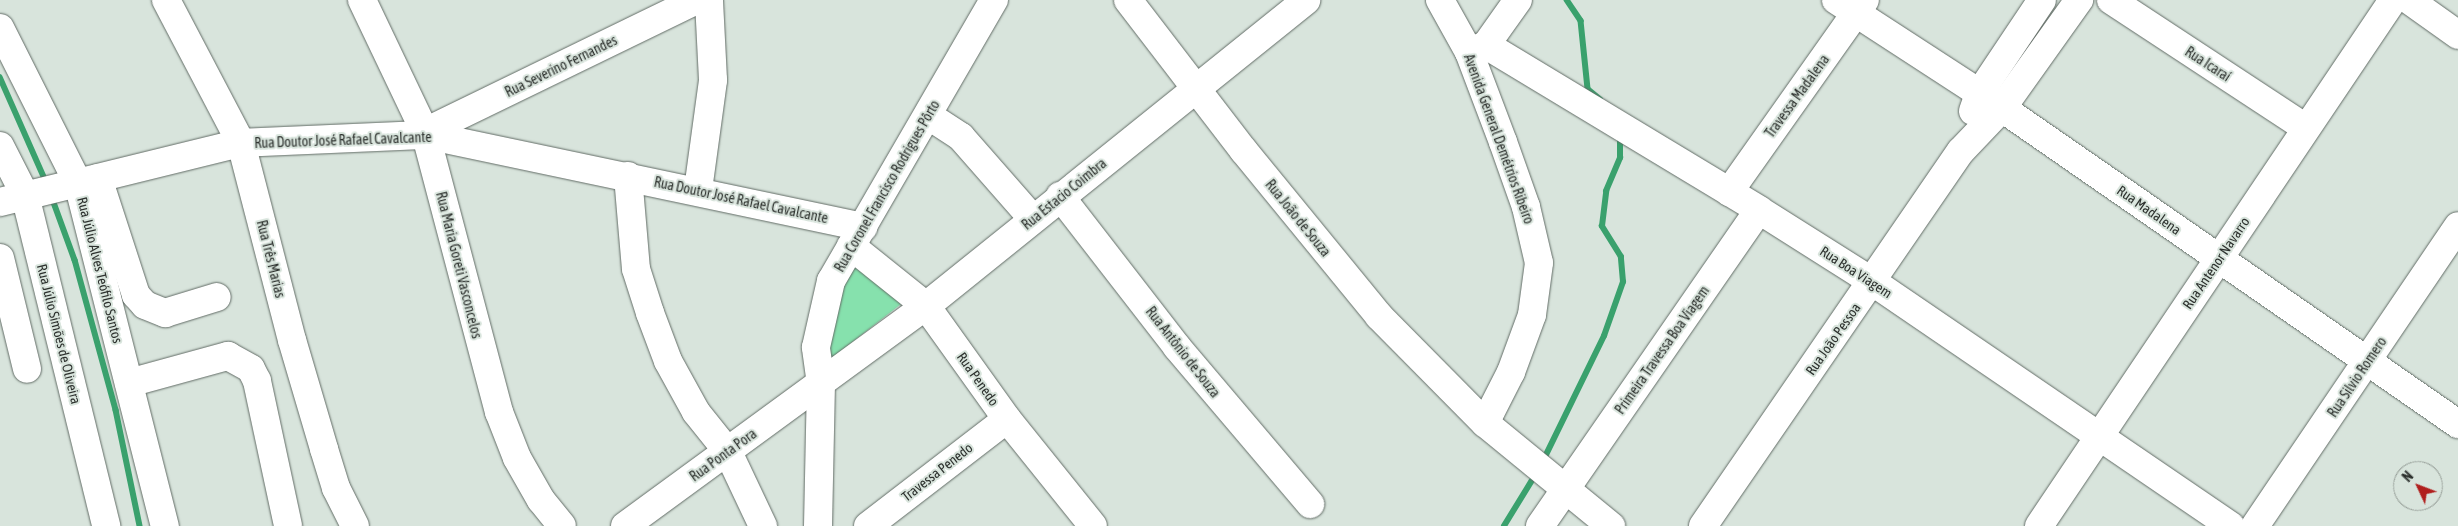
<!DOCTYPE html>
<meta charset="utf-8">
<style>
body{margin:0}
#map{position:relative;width:2458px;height:526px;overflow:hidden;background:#d8e4dc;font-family:"Asap Condensed",sans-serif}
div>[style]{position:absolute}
.green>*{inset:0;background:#86e1ad}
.stream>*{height:5.5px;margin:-2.75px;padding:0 2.75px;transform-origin:2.75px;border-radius:2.75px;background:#3aa16d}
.roads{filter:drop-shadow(0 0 1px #626c66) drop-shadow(0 0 1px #626c66)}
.minor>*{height:28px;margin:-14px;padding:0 14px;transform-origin:14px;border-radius:14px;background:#fff}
span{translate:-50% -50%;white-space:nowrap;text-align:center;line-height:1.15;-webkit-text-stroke:4px #d8e4dc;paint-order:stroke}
.street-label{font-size:14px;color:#2d312e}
.north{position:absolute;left:2393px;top:461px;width:50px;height:50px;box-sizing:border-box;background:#d8e4dc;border:1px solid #949c96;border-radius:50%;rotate:313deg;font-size:14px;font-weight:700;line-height:20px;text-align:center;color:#2d312e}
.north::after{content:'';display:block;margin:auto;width:18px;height:22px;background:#b01f1d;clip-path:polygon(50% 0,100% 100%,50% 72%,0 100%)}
</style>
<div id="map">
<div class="green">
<div style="clip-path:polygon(857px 242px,901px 304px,823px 365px,823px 323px)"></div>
</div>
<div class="stream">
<div style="left:1567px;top:0;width:25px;rotate:56deg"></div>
<div style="left:1581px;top:21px;width:68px;rotate:84.1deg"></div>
<div style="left:1588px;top:89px;width:16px;rotate:40deg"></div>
<div style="left:0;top:77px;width:111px;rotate:66.2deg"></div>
<div style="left:53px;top:200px;width:64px;rotate:69.9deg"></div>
<div style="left:75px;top:260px;width:156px;rotate:74.7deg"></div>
<div style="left:116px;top:410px;width:118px;rotate:78.3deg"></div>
<div style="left:1543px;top:461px;width:139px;rotate:-64deg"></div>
<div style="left:1604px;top:336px;width:57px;rotate:-70.6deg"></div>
<div style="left:1623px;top:282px;width:25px;rotate:-95deg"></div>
<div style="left:1621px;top:257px;width:36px;rotate:-122deg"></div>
<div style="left:1602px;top:226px;width:35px;rotate:-83deg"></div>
<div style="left:1606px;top:191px;width:36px;rotate:-67deg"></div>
<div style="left:1620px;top:158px;width:22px;rotate:-90deg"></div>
<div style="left:1504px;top:526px;width:52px;rotate:-58.5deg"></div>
</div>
<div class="roads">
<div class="minor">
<div style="left:166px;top:0;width:161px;rotate:62.3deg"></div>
<div style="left:241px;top:143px;width:203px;rotate:75.5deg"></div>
<div style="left:292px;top:340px;width:114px;rotate:73.6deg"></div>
<div style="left:324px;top:449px;width:41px;rotate:72.9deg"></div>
<div style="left:336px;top:488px;width:42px;rotate:63.4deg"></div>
<div style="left:362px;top:0;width:146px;rotate:64.5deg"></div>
<div style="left:425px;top:132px;width:290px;rotate:75.2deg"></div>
<div style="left:499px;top:412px;width:49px;rotate:68.6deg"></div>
<div style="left:517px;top:458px;width:48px;rotate:60.3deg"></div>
<div style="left:541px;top:500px;width:33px;rotate:51deg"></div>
<div style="left:1128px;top:0;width:190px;rotate:52.5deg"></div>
<div style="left:1244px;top:151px;width:213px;rotate:50.7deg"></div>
<div style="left:1379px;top:316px;width:151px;rotate:45.3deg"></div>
<div style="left:1485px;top:423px;width:163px;rotate:39.3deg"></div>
<div style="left:1440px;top:0;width:60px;rotate:60.9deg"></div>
<div style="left:1469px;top:52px;width:96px;rotate:69.3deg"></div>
<div style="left:1503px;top:142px;width:69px;rotate:70.5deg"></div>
<div style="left:1526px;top:207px;width:57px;rotate:76.9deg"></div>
<div style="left:1539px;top:263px;width:52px;rotate:97.7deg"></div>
<div style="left:1532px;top:315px;width:61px;rotate:110.2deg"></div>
<div style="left:1511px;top:372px;width:57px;rotate:117deg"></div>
<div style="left:1836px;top:0;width:198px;rotate:33deg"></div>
<div style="left:2002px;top:108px;width:555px;rotate:34.72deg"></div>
<div style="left:2111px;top:0;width:233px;rotate:33.3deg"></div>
<div style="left:2409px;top:0;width:60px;rotate:35.5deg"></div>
<div style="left:0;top:28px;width:174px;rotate:63.3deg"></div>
<div style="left:78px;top:183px;width:354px;rotate:75.8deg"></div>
<div style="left:1486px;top:45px;width:55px;rotate:-54.6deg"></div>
<div style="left:1469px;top:52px;width:18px;rotate:-22deg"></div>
<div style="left:1486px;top:45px;width:319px;rotate:31.1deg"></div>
<div style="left:1759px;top:210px;width:135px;rotate:32.3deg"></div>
<div style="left:1873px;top:282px;width:433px;rotate:34.3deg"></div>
<div style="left:1973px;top:111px;width:18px;rotate:-71deg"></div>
<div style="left:1979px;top:94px;width:113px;rotate:-56.2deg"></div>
<div style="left:929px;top:116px;width:38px;rotate:33deg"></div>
<div style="left:961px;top:137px;width:109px;rotate:48.7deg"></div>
<div style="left:425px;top:132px;width:302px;rotate:-25.9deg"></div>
<div style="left:0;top:146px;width:55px;rotate:63deg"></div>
<div style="left:25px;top:195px;width:341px;rotate:76.2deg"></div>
<div style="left:628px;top:176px;width:93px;rotate:85.1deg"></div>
<div style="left:636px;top:269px;width:46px;rotate:72.3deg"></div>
<div style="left:650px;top:313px;width:51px;rotate:69.4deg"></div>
<div style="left:668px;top:361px;width:58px;rotate:61.2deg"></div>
<div style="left:696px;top:412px;width:51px;rotate:51.3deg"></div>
<div style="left:728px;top:452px;width:82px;rotate:64.7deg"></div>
<div style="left:98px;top:178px;width:123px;rotate:72deg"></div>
<div style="left:136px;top:295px;width:13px;rotate:48deg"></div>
<div style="left:145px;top:305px;width:22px;rotate:22deg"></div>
<div style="left:165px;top:313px;width:54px;rotate:-17.1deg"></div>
<div style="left:698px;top:190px;width:111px;rotate:-82.2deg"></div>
<div style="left:713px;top:80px;width:80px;rotate:-92.9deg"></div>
<div style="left:1729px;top:192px;width:235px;rotate:-54.7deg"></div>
<div style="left:1060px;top:196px;width:191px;rotate:52.2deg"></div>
<div style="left:1177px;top:347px;width:206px;rotate:49.7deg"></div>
<div style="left:0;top:202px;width:248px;rotate:-13.8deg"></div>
<div style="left:241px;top:143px;width:185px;rotate:-2.5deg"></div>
<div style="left:426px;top:135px;width:447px;rotate:11.9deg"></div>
<div style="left:851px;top:246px;width:96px;rotate:38.7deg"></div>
<div style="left:926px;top:306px;width:139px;rotate:54.4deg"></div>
<div style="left:1007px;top:419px;width:137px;rotate:51.2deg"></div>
<div style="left:0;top:258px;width:114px;rotate:76.3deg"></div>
<div style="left:129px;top:383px;width:103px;rotate:-15.3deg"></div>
<div style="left:228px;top:356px;width:26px;rotate:29deg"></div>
<div style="left:251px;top:369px;width:13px;rotate:63deg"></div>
<div style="left:257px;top:381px;width:148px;rotate:77.9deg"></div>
<div style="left:625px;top:526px;width:373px;rotate:-36.2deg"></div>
<div style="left:926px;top:306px;width:488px;rotate:-38.8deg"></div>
<div style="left:818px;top:526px;width:142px;rotate:-88.8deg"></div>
<div style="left:821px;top:384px;width:37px;rotate:-98deg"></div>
<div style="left:816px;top:347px;width:68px;rotate:-77.2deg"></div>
<div style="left:831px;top:281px;width:325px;rotate:-59.9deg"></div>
<div style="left:868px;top:526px;width:175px;rotate:-37.6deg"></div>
<div style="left:1540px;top:526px;width:384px;rotate:-55.3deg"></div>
<div style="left:1703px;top:526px;width:455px;rotate:-55.5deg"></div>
<div style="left:1961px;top:151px;width:59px;rotate:-46.4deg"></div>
<div style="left:2002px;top:108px;width:133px;rotate:-54.5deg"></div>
<div style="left:2039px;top:526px;width:634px;rotate:-56.06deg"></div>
<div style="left:2255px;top:526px;width:362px;rotate:-55.9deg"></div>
</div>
</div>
<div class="street-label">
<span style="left:2208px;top:64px;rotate:33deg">Rua Icaraí</span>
<span style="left:561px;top:66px;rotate:-26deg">Rua Severino Fernandes</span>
<span style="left:1797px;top:96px;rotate:-54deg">Travessa Madalena</span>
<span style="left:1499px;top:139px;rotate:70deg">Avenida General Demétrios Ribeiro</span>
<span style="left:343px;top:140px;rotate:-2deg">Rua Doutor José Rafael Cavalcante</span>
<span style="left:887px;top:186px;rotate:-60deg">Rua Coronel Francisco Rodrigues Pôrto</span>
<span style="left:1064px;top:194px;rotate:-39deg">Rua Estacio Coimbra</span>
<span style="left:741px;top:200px;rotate:12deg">Rua Doutor José Rafael Cavalcante</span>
<span style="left:2149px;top:210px;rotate:35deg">Rua Madalena</span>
<span style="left:1298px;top:218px;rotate:51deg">Rua João de Souza</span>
<span style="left:271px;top:259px;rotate:76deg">Rua Três Marias</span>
<span style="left:2216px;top:263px;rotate:-56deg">Rua Antenor Navarro</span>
<span style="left:459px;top:265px;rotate:76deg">Rua Maria Goreti Vasconcelos</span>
<span style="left:100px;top:270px;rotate:76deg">Rua Júlio Alves Teófilo Santos</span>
<span style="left:1856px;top:272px;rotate:33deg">Rua Boa Viagem</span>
<span style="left:59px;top:334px;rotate:76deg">Rua Júlio Simões de Oliveira</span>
<span style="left:1833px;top:339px;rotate:-55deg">Rua João Pessoa</span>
<span style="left:1662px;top:350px;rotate:-55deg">Primeira Travessa Boa Viagem</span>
<span style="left:1183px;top:352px;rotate:52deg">Rua Antônio de Souza</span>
<span style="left:2357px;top:377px;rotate:-56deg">Rua Silvio Romero</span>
<span style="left:978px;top:379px;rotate:55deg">Rua Penedo</span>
<span style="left:723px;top:455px;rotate:-36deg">Rua Ponta Pora</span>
<span style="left:937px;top:472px;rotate:-38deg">Travessa Penedo</span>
</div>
<div class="north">N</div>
</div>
